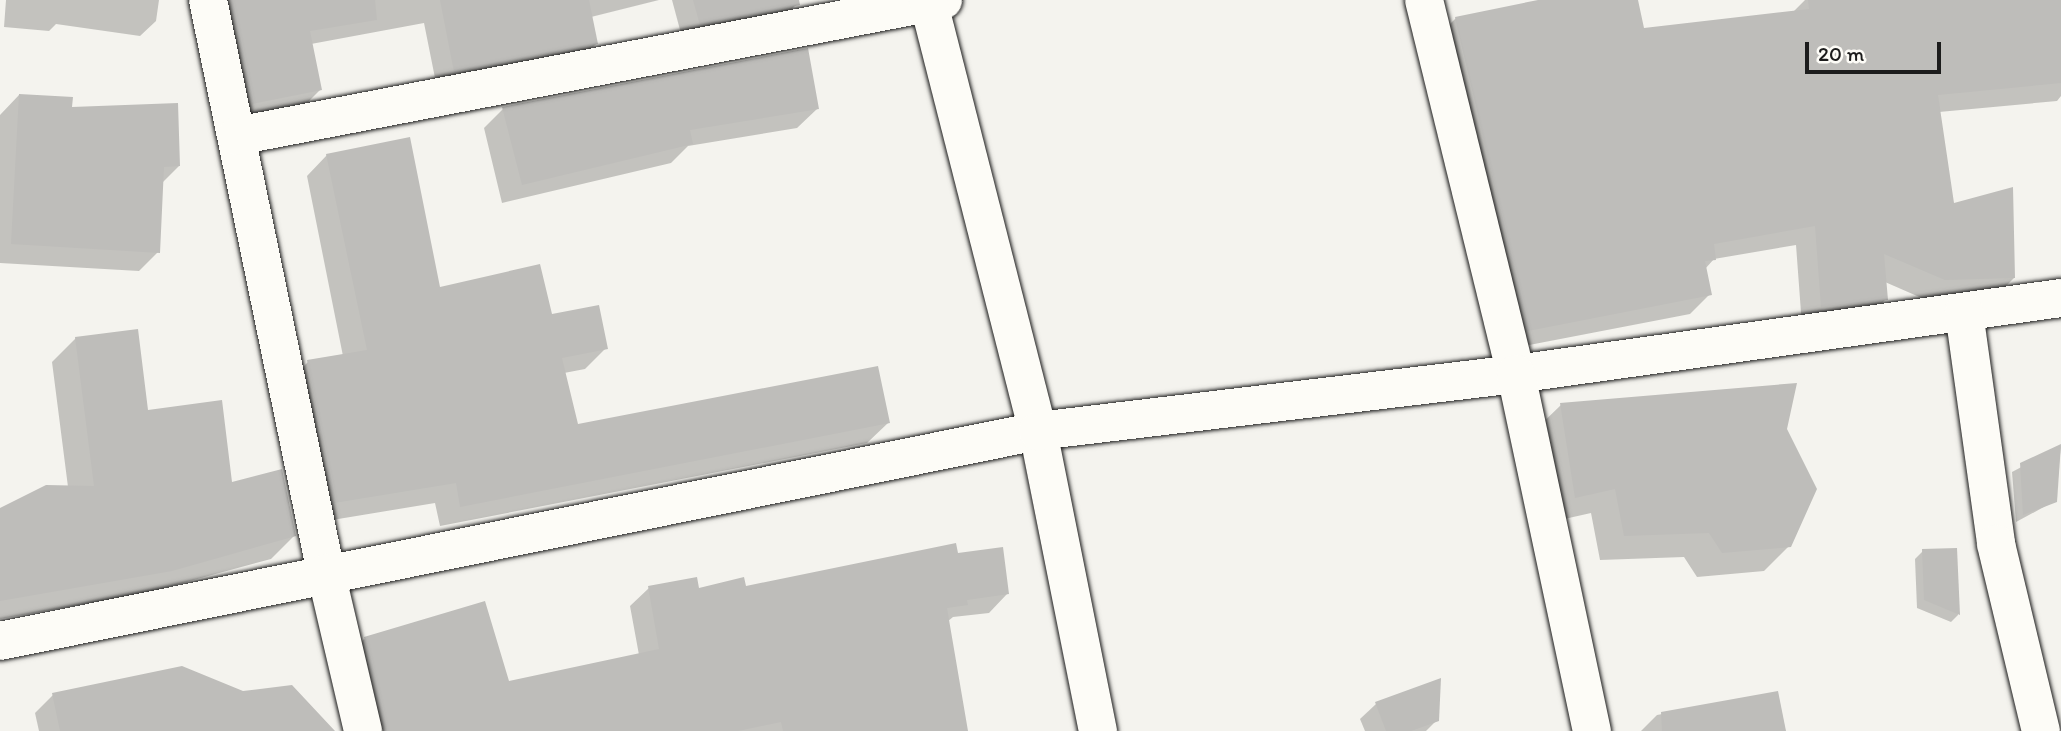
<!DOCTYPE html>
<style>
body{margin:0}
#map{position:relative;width:2061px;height:731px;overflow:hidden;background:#f4f3ee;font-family:Itim,sans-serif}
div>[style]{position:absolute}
.shadow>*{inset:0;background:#0003}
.building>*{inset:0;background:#bebdba}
.roads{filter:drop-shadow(0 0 2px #1c1c1c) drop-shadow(0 0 2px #1c1c1c)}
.minor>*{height:38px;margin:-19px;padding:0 19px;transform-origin:19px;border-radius:19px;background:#fdfcf7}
.major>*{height:38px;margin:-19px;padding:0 19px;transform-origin:19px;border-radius:19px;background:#fdfcf7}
span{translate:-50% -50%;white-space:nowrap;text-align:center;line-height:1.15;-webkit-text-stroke:5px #fdfcf7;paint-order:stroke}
.scale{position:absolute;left:1805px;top:42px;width:136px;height:32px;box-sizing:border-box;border:4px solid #1c1c1c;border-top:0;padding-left:9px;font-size:21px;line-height:24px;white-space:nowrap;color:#1c1c1c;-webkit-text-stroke:5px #fdfcf7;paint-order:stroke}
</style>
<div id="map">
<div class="shadow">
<div style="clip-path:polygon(6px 0,159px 0,156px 21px,140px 36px,56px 24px,49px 31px,4px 27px)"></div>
<div style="clip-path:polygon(211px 0,659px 0,591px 17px,596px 44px,579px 61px,437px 88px,424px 23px,311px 44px,320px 90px,303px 107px,235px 121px)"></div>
<div style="clip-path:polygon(672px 0,794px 0,796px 5px,778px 22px,683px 41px)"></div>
<div style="clip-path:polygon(1805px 0,2061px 0,2061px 96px,2057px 101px,1939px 112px,1953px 206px,2014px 278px,1994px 298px,1924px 299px,1885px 282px,1886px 299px,1866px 319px,1802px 326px,1796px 245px,1714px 259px,1705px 269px,1710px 294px,1690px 314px,1508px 349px,1436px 38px,1456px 18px,1516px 44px,1792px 13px)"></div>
<div style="clip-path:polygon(19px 95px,70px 109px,179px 166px,162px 183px,158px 252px,139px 271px,0 263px,0 115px)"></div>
<div style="clip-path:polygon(503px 109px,817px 109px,797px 128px,688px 146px,671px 163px,502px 203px,484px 128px)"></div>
<div style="clip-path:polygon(327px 155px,439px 289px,550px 316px,606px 348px,585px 369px,564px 373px,577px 427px,888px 423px,867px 443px,440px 526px,435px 503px,314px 523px,288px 382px,308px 362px,343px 356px,307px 176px)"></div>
<div style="clip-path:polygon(76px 338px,147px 412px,294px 536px,271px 559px,146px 593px,0 619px,0 510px,68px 487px,52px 362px)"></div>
<div style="clip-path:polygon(1561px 405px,1786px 429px,1789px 546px,1764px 571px,1697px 577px,1684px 557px,1600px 560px,1591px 513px,1551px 522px,1536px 429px)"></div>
<div style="clip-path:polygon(2061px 446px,2055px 501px,2016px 522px,2012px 472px)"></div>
<div style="clip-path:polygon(1955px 550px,1958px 615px,1951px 622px,1917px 608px,1915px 559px,1923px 551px)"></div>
<div style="clip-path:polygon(957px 555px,1007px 594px,989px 613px,953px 617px,947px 622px,966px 731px,363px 731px,346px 658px,364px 639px,508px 683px,639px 655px,630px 606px,649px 588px,745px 588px)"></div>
<div style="clip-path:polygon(1777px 693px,1784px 731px,1641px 731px,1657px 715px)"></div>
<div style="clip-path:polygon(53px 695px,333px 731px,39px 731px,35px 713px)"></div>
<div style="clip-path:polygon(1376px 704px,1437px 720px,1426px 731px,1365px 731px,1360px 719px)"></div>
</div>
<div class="building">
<div style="clip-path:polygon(230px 0,375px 0,377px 20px,310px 31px,322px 90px,252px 104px)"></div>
<div style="clip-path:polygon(440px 0,589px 0,598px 44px,454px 72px)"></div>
<div style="clip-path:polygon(693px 0,799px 0,800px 5px,700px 25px)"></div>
<div style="clip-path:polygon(1538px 0,1638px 0,1644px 28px,1809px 9px,1808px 0,2061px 0,2061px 83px,1938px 95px,1954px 203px,2013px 187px,2015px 278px,1945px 280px,1884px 254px,1888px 300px,1821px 307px,1815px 226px,1714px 244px,1716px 260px,1705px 261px,1712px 295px,1528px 331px,1455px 17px)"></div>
<div style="clip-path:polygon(808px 48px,819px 109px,690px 130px,693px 144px,522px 185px,502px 107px)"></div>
<div style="clip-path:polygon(19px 94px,73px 97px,72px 107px,178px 103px,180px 166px,164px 167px,160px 253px,11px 244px)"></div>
<div style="clip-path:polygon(410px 137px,440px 287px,540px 264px,552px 314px,599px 305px,608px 349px,562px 358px,578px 424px,878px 366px,890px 423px,460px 507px,456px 483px,334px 503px,307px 360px,367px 350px,326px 154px)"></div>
<div style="clip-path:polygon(138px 329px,148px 410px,222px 400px,232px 482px,282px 469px,296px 536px,172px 571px,0 601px,0 508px,46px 485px,94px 486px,75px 337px)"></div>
<div style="clip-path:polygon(1797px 383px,1787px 429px,1817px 489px,1791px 547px,1722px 553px,1709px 533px,1624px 536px,1615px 489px,1575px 498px,1560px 403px)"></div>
<div style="clip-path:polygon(2061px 444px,2057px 502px,2023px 515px,2020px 463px)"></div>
<div style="clip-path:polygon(956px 543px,958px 553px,1003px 547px,1009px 594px,967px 600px,968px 605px,947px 608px,968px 731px,783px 731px,781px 722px,738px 731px,384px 731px,364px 637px,485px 601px,509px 681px,659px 649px,648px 586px,697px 577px,699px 588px,744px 577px,746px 586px)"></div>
<div style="clip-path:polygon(1957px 548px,1960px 615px,1924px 600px,1922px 549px)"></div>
<div style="clip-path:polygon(182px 666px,243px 691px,292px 685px,335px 731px,60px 731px,52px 693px)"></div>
<div style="clip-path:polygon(1441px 678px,1439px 721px,1411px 731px,1386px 731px,1375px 702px)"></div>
<div style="clip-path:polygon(1778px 691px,1786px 731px,1662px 731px,1661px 712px)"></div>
</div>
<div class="roads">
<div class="minor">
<div style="left:208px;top:0;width:585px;rotate:78.36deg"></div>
<div style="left:326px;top:573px;width:162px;rotate:76.8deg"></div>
<div style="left:1424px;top:0;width:385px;rotate:76.2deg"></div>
<div style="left:1516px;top:374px;width:550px;rotate:-7.94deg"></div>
<div style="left:237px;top:136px;width:719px;rotate:-10.9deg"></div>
<div style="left:1964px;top:312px;width:234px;rotate:82.1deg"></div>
<div style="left:1996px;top:544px;width:192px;rotate:76.5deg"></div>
<div style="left:0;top:641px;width:1059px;rotate:-11.44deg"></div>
<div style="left:1038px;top:431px;width:306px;rotate:78.7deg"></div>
</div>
<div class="major">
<div style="left:928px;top:0;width:445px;rotate:75.7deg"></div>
<div style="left:1038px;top:431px;width:481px;rotate:-6.8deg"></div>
<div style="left:1516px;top:374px;width:365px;rotate:78deg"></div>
</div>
</div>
<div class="scale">20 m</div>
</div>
